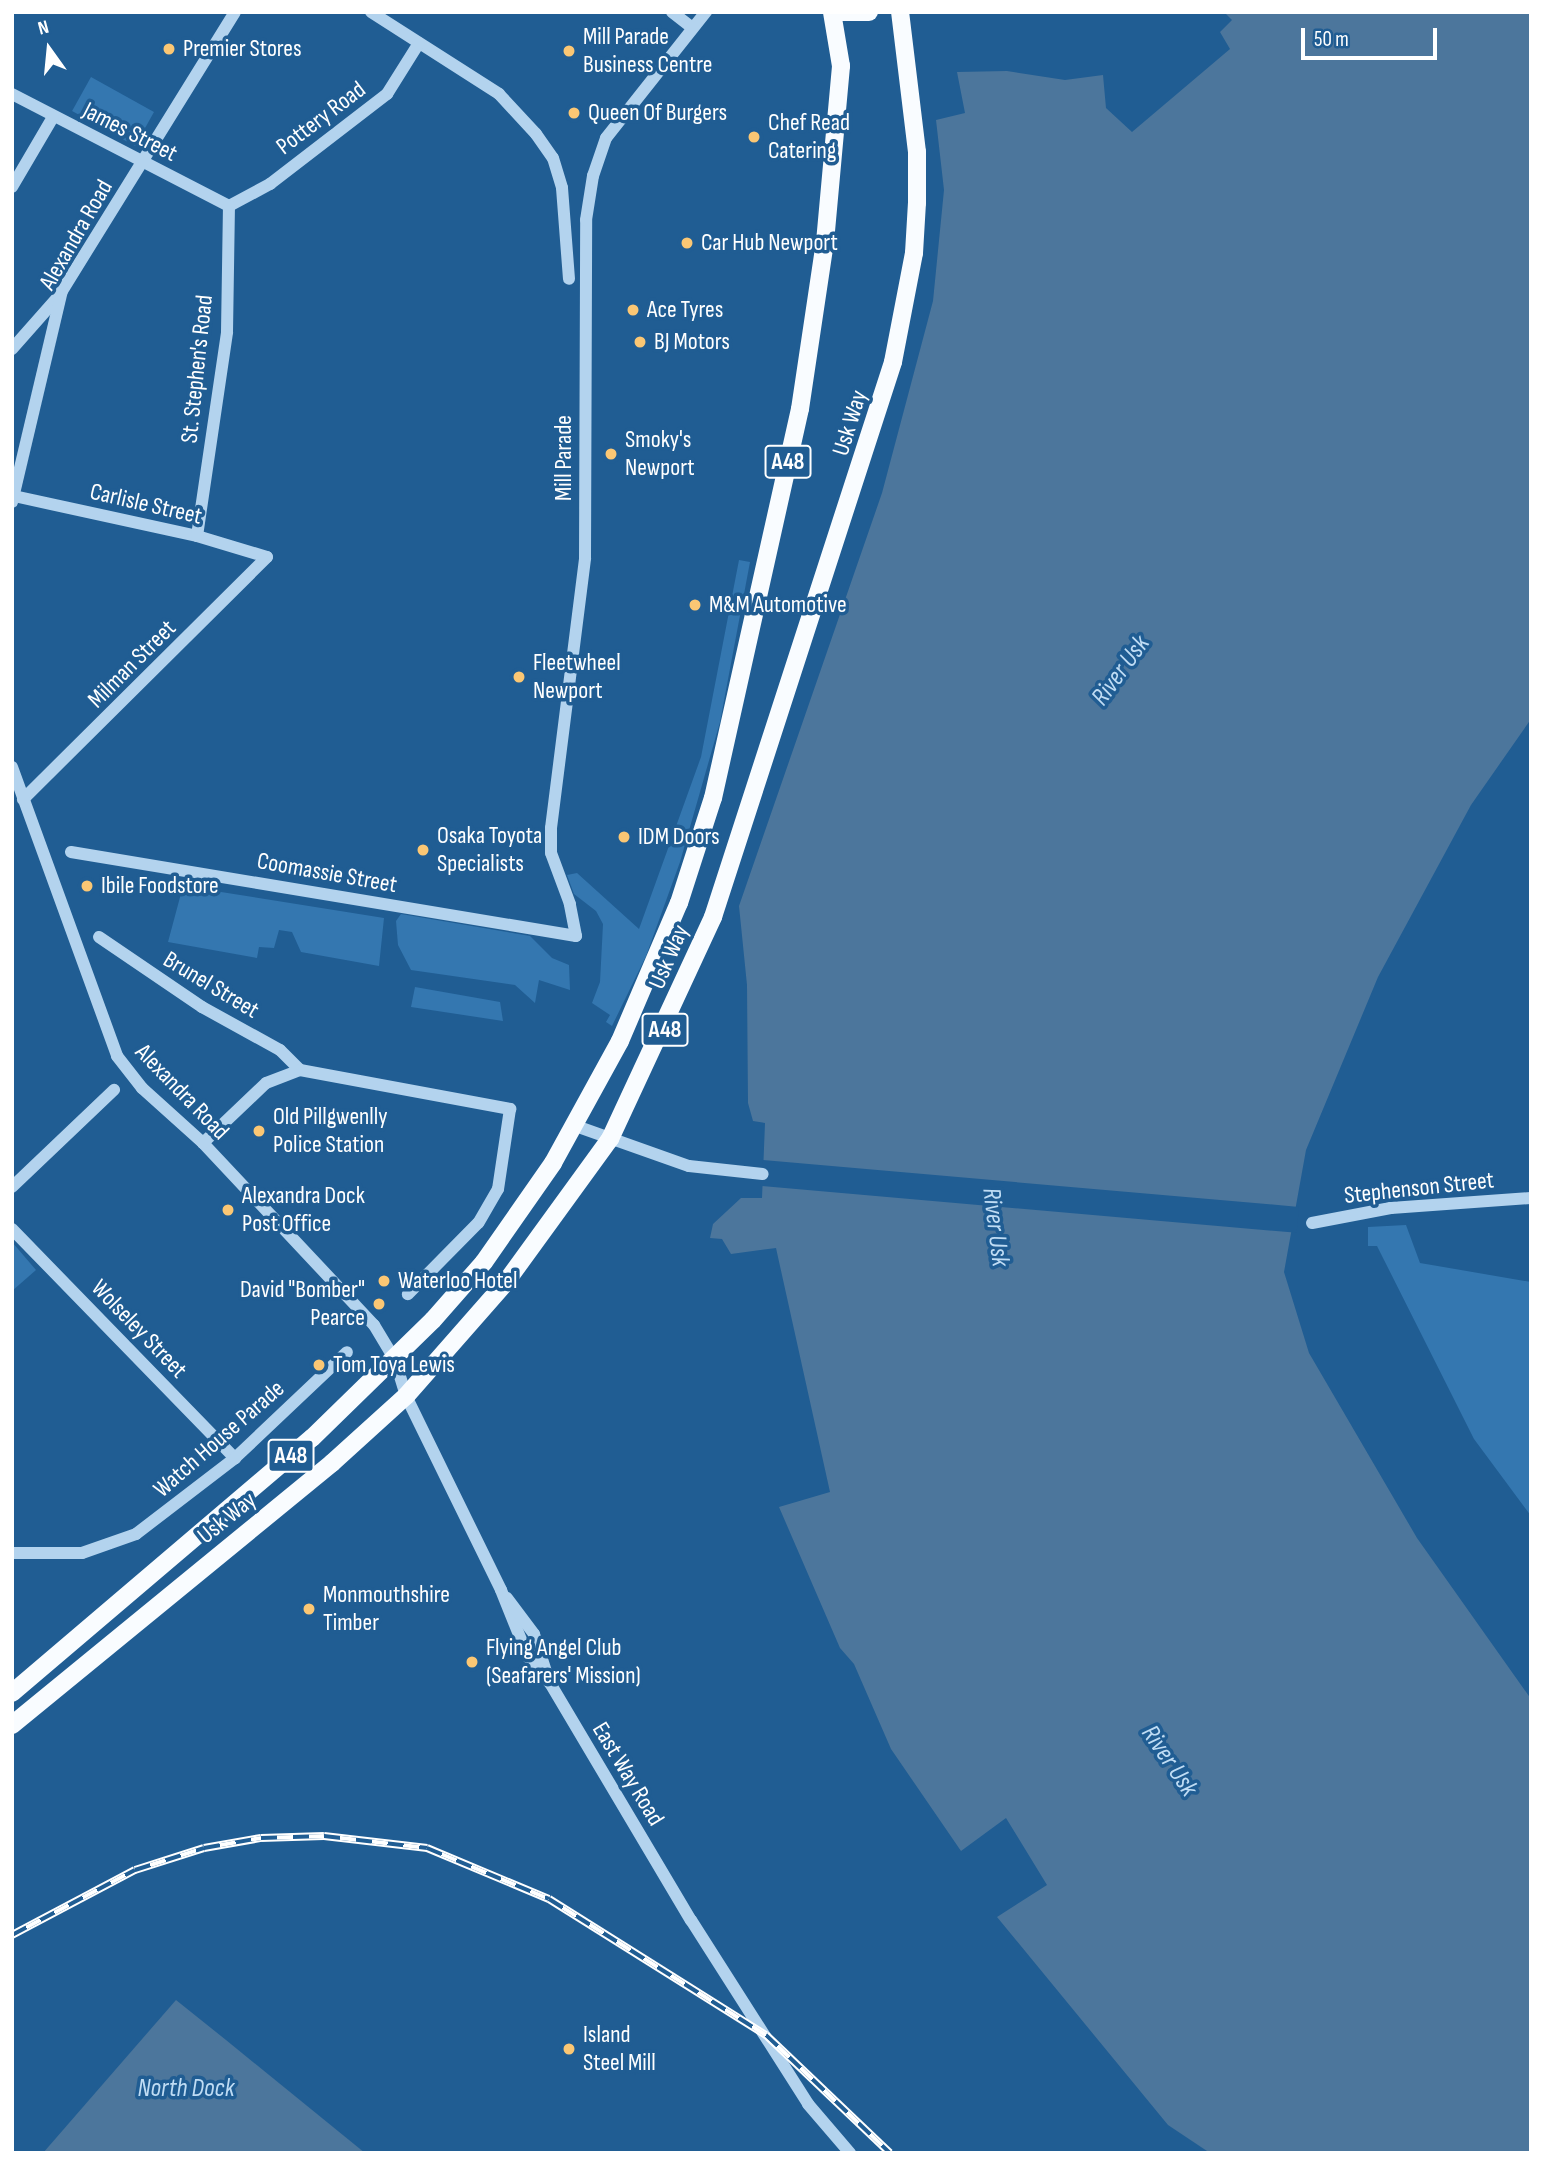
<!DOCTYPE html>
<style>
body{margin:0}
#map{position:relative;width:1543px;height:2165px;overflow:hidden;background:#205d93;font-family:"Sofia Sans Condensed",sans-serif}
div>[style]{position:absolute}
.green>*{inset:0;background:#3477b0;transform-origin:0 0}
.water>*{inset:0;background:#4c769c}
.pier>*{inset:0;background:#205d93;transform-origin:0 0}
.minor>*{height:12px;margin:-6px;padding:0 6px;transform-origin:6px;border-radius:6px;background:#b3d3ee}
.major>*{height:18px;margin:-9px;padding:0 9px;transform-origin:9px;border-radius:9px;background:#f9fcff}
.rail>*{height:8px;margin-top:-4px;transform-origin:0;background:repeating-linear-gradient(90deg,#205d93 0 16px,#fff 0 32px);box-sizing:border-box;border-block:2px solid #fff}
.dots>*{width:19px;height:19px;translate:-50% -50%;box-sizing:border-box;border:4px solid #205d93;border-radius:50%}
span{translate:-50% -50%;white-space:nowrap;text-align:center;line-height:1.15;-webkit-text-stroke:7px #205d93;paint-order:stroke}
.shield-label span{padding:2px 5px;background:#205d93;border:2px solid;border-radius:5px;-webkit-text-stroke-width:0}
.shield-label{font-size:23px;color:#fff;font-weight:700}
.poi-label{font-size:24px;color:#fff}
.left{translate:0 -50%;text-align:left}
.right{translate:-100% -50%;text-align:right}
.street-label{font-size:24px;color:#fff}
.water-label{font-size:26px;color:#bfdcf4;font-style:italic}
.frame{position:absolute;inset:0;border:14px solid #fff;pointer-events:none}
.north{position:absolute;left:14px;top:14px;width:70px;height:70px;-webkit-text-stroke:5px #205d93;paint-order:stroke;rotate:345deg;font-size:19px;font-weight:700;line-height:28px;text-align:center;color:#fff}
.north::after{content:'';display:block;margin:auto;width:24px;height:32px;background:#fff;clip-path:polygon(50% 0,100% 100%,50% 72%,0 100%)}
.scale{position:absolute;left:1301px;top:28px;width:136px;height:32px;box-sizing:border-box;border:4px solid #fff;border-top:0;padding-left:9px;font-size:21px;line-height:24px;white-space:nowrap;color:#fff;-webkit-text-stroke:5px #205d93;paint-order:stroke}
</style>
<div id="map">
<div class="green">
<div style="left:91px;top:77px;width:72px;height:39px;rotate:29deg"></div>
<div style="clip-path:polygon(739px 560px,750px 562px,720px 722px,680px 862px,646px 956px,612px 1026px,606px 1022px,610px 1015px,592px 1003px,600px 982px,603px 924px,596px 911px,574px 894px,567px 875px,577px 873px,639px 929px,701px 757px)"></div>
<div style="clip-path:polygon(183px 886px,384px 918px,379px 966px,301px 952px,292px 932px,279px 930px,274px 948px,259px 947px,257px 958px,168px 942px)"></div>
<div style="clip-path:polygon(401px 914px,530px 936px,552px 958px,569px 965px,570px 990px,539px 980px,535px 1003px,515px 985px,411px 970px,398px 945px,396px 921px)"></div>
<div style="clip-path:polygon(415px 987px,500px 1002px,503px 1021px,411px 1007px)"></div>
<div style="clip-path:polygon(1406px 1225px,1420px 1263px,1531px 1282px,1531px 1516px,1474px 1439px,1377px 1246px,1368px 1246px,1368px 1227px)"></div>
<div style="clip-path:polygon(12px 1242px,36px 1270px,12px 1291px)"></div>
</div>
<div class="water">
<div style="clip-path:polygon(1224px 12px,1531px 12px,1531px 719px,1471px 805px,1378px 977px,1306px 1150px,1284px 1272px,1309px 1353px,1417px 1538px,1531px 1699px,1531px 2153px,1210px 2153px,1168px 2125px,997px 1917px,1047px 1885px,1006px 1818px,961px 1851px,891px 1749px,854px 1664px,840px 1648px,779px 1507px,830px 1492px,776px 1248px,731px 1254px,722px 1239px,710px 1238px,713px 1224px,741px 1198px,762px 1198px,765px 1123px,753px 1121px,748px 1103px,747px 985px,739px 906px,882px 493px,933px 301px,944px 190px,936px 120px,965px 113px,957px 72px,1007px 71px,1065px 80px,1103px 75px,1106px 108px,1132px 132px,1230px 49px,1220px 32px,1232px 20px)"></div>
<div style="clip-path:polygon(176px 2000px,226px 2040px,365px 2153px,43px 2153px)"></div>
</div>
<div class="pier">
<div style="left:763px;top:1160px;width:538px;height:26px;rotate:5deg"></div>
</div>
<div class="minor">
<div style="left:371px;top:12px;width:152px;rotate:32.6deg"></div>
<div style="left:499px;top:94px;width:54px;rotate:47.2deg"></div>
<div style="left:536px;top:134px;width:29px;rotate:55deg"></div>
<div style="left:553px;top:158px;width:31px;rotate:73deg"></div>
<div style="left:562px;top:188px;width:91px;rotate:85.6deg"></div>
<div style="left:672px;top:12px;width:24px;rotate:38deg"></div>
<div style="left:12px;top:94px;width:244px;rotate:27.3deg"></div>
<div style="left:12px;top:187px;width:81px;rotate:-59.6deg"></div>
<div style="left:229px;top:206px;width:47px;rotate:-28.2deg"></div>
<div style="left:270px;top:184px;width:148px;rotate:-37.6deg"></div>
<div style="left:387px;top:94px;width:60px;rotate:-57.9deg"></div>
<div style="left:12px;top:349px;width:69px;rotate:-48.5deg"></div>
<div style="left:14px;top:496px;width:187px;rotate:12.3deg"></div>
<div style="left:197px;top:536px;width:73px;rotate:16.7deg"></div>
<div style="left:267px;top:557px;width:344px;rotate:135.2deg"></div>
<div style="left:12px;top:502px;width:217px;rotate:-76.7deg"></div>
<div style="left:62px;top:291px;width:328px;rotate:-58.2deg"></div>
<div style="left:197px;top:536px;width:206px;rotate:-81.6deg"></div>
<div style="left:227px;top:332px;width:126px;rotate:-89.1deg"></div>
<div style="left:12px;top:767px;width:307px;rotate:70deg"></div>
<div style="left:117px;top:1056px;width:41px;rotate:52deg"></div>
<div style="left:142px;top:1088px;width:82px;rotate:42deg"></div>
<div style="left:203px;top:1143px;width:250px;rotate:46.8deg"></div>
<div style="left:374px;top:1325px;width:41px;rotate:59deg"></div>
<div style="left:395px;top:1360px;width:38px;rotate:73deg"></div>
<div style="left:406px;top:1396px;width:216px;rotate:63.9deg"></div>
<div style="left:501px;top:1590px;width:72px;rotate:68.1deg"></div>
<div style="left:528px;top:1657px;width:34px;rotate:50deg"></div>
<div style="left:550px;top:1683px;width:276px;rotate:59.3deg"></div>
<div style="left:691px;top:1920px;width:218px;rotate:57.5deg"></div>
<div style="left:808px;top:2104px;width:65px;rotate:49.4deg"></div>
<div style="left:71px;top:852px;width:512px;rotate:9.44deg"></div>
<div style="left:576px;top:936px;width:33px;rotate:-101deg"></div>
<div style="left:570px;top:904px;width:54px;rotate:-110.4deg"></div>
<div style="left:551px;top:853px;width:25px;rotate:-90deg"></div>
<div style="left:551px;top:828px;width:272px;rotate:-82.8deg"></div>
<div style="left:585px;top:558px;width:338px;rotate:-89.8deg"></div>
<div style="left:586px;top:220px;width:45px;rotate:-81deg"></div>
<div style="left:593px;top:176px;width:40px;rotate:-71.1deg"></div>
<div style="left:606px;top:138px;width:161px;rotate:-51.6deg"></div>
<div style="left:99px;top:937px;width:125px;rotate:34.2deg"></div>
<div style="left:202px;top:1007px;width:89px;rotate:28.9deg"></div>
<div style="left:280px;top:1050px;width:28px;rotate:45deg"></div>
<div style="left:300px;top:1070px;width:36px;rotate:159deg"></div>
<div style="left:266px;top:1083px;width:87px;rotate:136.4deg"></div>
<div style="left:300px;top:1070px;width:214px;rotate:10.5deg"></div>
<div style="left:510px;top:1109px;width:81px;rotate:98.5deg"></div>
<div style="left:498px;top:1189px;width:39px;rotate:120deg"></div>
<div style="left:478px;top:1223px;width:100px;rotate:134.6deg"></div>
<div style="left:573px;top:1125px;width:123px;rotate:19.5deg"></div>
<div style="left:689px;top:1166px;width:74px;rotate:6.2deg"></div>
<div style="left:12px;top:1187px;width:141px;rotate:-43.6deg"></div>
<div style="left:1312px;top:1223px;width:80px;rotate:-10.8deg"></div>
<div style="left:1391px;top:1208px;width:140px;rotate:-4.1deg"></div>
<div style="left:12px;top:1229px;width:320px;rotate:45.8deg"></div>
<div style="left:12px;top:1553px;width:70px"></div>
<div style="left:82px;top:1553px;width:57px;rotate:-19.4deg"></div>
<div style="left:136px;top:1534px;width:125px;rotate:-37.5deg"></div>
<div style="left:235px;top:1458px;width:154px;rotate:-43.4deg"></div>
<div style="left:507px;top:1598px;width:45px;rotate:53.1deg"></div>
<div style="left:534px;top:1634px;width:49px;rotate:72.3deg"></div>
</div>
<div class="major">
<div style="left:834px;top:12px;width:35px"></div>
<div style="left:12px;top:1693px;width:394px;rotate:-40.4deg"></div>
<div style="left:312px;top:1438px;width:169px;rotate:-44.3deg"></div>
<div style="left:433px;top:1320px;width:77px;rotate:-48.7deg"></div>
<div style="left:484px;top:1262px;width:121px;rotate:-55.1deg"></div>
<div style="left:553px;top:1163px;width:139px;rotate:-61.2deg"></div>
<div style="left:620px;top:1041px;width:150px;rotate:-66.9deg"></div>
<div style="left:679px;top:903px;width:110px;rotate:-72.1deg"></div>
<div style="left:713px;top:798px;width:399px;rotate:-77.4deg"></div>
<div style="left:800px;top:409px;width:169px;rotate:-81.5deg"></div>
<div style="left:825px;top:242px;width:177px;rotate:-84.8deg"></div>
<div style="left:841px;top:66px;width:55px;rotate:-99.5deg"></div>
<div style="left:12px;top:1725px;width:414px;rotate:-39.3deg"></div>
<div style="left:332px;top:1463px;width:100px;rotate:-42.2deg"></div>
<div style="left:406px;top:1396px;width:152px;rotate:-48.7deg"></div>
<div style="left:506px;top:1282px;width:177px;rotate:-54deg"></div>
<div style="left:610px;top:1139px;width:245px;rotate:-65.1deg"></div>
<div style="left:713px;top:917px;width:583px;rotate:-72.03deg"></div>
<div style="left:893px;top:362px;width:111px;rotate:-79.1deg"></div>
<div style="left:914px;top:253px;width:50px;rotate:-86.6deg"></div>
<div style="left:917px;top:203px;width:51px;rotate:-90deg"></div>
<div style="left:917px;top:152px;width:141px;rotate:-96.9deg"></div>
</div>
<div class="rail">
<div style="left:12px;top:1935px;width:139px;rotate:-27.9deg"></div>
<div style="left:135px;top:1870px;width:72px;rotate:-17.7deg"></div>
<div style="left:204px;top:1848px;width:58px;rotate:-10deg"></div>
<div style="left:261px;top:1838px;width:63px;rotate:-1.8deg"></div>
<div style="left:324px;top:1836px;width:104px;rotate:6.6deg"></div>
<div style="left:427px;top:1848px;width:132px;rotate:22.7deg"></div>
<div style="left:549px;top:1899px;width:256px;rotate:32.1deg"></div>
<div style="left:766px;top:2035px;width:171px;rotate:43.6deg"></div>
</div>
<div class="dots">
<div style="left:169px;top:49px;background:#fbc774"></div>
<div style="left:569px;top:51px;background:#fbc774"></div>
<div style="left:574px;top:113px;background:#fbc774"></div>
<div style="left:754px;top:137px;background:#fbc774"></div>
<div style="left:687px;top:243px;background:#fbc774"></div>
<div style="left:633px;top:310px;background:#fbc774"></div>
<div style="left:640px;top:342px;background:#fbc774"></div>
<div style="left:611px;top:454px;background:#fbc774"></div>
<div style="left:695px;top:605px;background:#fbc774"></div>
<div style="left:519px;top:677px;background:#fbc774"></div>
<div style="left:624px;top:837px;background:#fbc774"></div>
<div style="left:423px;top:850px;background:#fbc774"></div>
<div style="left:87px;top:886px;background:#fbc774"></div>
<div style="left:259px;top:1131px;background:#fbc774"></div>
<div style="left:228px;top:1210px;background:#fbc774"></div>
<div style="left:384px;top:1281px;background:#fbc774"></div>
<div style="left:379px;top:1304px;background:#fbc774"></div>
<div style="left:319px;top:1365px;background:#fbc774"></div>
<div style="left:309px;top:1609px;background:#fbc774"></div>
<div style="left:472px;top:1662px;background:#fbc774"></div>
<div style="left:569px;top:2049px;background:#fbc774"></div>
</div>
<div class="shield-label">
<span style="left:788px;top:462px">A48</span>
<span style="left:665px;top:1030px">A48</span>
<span style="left:291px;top:1456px">A48</span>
</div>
<div class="poi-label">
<span class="left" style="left:583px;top:51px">Mill Parade<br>Business Centre</span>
<span class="left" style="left:183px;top:49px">Premier Stores</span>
<span class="left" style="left:588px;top:113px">Queen Of Burgers</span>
<span class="left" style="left:768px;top:137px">Chef Read<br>Catering</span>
<span class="left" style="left:701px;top:243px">Car Hub Newport</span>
<span class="left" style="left:647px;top:310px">Ace Tyres</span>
<span class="left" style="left:654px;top:342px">BJ Motors</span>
<span class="left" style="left:625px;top:454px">Smoky's<br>Newport</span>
<span class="left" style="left:709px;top:605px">M&amp;M Automotive</span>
<span class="left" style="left:533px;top:677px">Fleetwheel<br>Newport</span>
<span class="left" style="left:437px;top:850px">Osaka Toyota<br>Specialists</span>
<span class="left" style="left:638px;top:837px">IDM Doors</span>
<span class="left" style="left:101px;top:886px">Ibile Foodstore</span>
<span class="left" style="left:273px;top:1131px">Old Pillgwenlly<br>Police Station</span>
<span class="left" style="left:242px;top:1210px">Alexandra Dock<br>Post Office</span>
<span class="left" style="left:398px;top:1281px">Waterloo Hotel</span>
<span class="right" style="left:365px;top:1304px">David "Bomber"<br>Pearce</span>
<span class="left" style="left:333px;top:1365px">Tom Toya Lewis</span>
<span class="left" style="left:323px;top:1609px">Monmouthshire<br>Timber</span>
<span class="left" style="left:486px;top:1662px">Flying Angel Club<br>(Seafarers' Mission)</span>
<span class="left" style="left:583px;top:2049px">Island<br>Steel Mill</span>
</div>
<div class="street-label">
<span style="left:321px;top:118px;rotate:-37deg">Pottery Road</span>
<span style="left:130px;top:132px;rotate:27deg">James Street</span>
<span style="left:76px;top:235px;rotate:-60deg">Alexandra Road</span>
<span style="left:197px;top:369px;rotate:-84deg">St. Stephen's Road</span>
<span style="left:850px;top:423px;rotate:-73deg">Usk Way</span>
<span style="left:564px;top:458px;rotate:-90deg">Mill Parade</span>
<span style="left:146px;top:504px;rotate:13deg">Carlisle Street</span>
<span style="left:132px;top:664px;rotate:-45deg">Milman Street</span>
<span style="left:327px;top:873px;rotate:10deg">Coomassie Street</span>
<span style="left:669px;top:957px;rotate:-67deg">Usk Way</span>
<span style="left:211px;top:985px;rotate:31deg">Brunel Street</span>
<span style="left:182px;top:1092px;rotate:46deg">Alexandra Road</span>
<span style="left:1419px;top:1188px;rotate:-6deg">Stephenson Street</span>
<span style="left:139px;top:1329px;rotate:46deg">Wolseley Street</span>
<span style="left:219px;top:1439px;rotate:-41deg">Watch House Parade</span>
<span style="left:227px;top:1518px;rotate:-39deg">Usk Way</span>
<span style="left:628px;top:1774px;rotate:59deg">East Way Road</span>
</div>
<div class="water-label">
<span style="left:1121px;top:671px;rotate:-54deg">River Usk</span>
<span style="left:995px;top:1227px;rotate:83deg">River Usk</span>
<span style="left:1169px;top:1761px;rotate:56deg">River Usk</span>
<span style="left:186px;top:2089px">North Dock</span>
</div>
<div class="frame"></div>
<div class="north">N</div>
<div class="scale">50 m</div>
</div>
